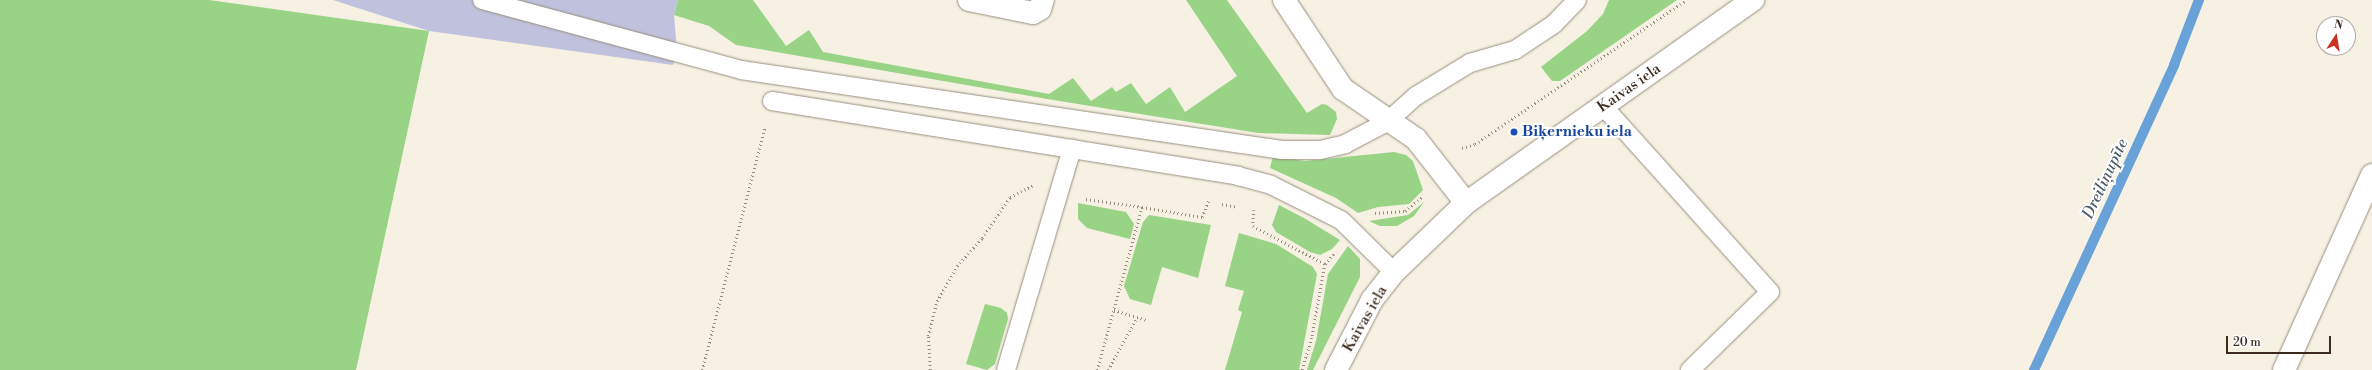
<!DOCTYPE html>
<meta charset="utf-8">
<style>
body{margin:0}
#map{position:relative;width:2372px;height:370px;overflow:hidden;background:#f6f1e2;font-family:"Libre Bodoni",serif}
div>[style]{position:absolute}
.industrial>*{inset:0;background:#c0c2dd}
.green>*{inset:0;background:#98d386}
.stream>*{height:10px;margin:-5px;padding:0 5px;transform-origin:5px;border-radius:5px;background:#69a2d8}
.path>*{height:2.5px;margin-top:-1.25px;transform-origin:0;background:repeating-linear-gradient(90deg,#988e80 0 1px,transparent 0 4px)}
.roads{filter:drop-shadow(0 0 1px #988e80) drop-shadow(0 0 1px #988e80)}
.service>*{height:18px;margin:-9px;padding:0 9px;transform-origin:9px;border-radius:9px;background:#fff}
.minor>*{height:22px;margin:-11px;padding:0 11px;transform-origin:11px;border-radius:11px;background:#fff}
.dots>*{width:11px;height:11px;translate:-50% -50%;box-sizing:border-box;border:2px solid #fff;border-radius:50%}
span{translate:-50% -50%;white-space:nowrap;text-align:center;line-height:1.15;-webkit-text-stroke:4px #fff;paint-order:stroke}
.street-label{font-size:15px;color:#3b2a1e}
.transit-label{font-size:15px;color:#164399;font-weight:700}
.left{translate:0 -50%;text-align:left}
.water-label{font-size:16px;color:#4d5a68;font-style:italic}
.north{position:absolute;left:2316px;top:16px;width:40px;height:40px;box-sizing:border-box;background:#fff;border:1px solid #b1aaa5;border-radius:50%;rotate:12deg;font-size:11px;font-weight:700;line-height:16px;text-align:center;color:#3b2a1e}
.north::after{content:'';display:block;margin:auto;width:14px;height:18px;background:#c8321e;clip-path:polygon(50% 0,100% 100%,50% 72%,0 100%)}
.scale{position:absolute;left:2226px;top:336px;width:105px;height:18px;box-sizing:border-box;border:2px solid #3b2a1e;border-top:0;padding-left:5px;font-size:12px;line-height:14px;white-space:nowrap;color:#3b2a1e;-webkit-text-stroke:3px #fff;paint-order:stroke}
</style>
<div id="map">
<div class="industrial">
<div style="clip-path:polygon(333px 0,678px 0,674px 15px,677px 51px,673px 65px,429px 31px)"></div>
</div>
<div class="green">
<div style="clip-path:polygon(0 0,209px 0,429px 31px,356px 370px,0 370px)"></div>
<div style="clip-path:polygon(678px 0,753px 0,786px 46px,809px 30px,823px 52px,1049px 94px,1073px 78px,1091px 101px,1112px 87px,1116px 92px,1131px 83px,1146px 104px,1170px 87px,1185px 112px,1237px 76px,1186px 0,1227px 0,1307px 113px,1322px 104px,1327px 105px,1336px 112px,1337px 119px,1330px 135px,1258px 133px,1047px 99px,736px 45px,709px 26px,674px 15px)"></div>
<div style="clip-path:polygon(1609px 0,1677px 0,1560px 81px,1552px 81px,1541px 67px,1587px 31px,1603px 14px)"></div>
<div style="clip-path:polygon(1394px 152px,1406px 155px,1413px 161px,1423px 190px,1409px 204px,1378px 207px,1358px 213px,1336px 198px,1270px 168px,1273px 156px,1305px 161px)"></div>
<div style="clip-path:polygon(1424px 202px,1414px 216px,1397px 226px,1380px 226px,1369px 221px,1408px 215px)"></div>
<div style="clip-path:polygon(1078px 203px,1126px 212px,1134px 224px,1130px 239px,1087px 228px,1078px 219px)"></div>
<div style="clip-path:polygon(1279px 205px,1304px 218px,1340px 240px,1332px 249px,1320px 255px,1310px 252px,1276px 232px,1272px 225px)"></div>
<div style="clip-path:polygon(1149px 215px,1211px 225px,1198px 278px,1162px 267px,1151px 305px,1130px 299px,1124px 286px,1143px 222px)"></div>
<div style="clip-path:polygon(1239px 233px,1276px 244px,1313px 267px,1317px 274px,1299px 370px,1225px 370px,1242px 312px,1238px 310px,1244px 291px,1225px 286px)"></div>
<div style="clip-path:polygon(1348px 246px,1360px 259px,1360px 277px,1313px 370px,1307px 370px,1316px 341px,1328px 274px)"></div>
<div style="clip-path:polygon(985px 304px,1001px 308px,1007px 313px,1008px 319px,995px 364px,987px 370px,966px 364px)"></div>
</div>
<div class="stream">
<div style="left:2034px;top:370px;width:336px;rotate:-65.3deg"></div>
<div style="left:2174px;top:65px;width:70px;rotate:-69deg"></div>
</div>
<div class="path">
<div style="left:1462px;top:148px;width:14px;rotate:-17deg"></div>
<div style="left:1475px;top:144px;width:255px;rotate:-34.3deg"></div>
<div style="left:1086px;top:199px;width:57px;rotate:8.1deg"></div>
<div style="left:1222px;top:204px;width:15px;rotate:11deg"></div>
<div style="left:1254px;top:210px;width:16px;rotate:94deg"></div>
<div style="left:1253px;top:226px;width:81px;rotate:27.8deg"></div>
<div style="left:1325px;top:264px;width:75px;rotate:100deg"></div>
<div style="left:1312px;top:338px;width:34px;rotate:107deg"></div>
<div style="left:1375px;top:213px;width:30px;rotate:-4deg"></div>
<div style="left:1405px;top:211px;width:23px;rotate:-40deg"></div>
<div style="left:1325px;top:264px;width:16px;rotate:-50deg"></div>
<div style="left:1114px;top:310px;width:34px;rotate:17deg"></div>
<div style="left:702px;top:370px;width:251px;rotate:-75.5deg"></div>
<div style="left:930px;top:370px;width:34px;rotate:-93deg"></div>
<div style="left:928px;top:336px;width:36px;rotate:-76deg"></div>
<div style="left:937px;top:301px;width:40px;rotate:-60.3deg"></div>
<div style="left:957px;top:266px;width:38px;rotate:-48deg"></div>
<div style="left:982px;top:238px;width:50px;rotate:-55.7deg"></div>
<div style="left:1010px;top:197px;width:25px;rotate:-27deg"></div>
<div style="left:1097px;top:370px;width:169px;rotate:-74.6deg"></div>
<div style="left:1142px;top:207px;width:61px;rotate:9.5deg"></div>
<div style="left:1202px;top:217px;width:17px;rotate:-69deg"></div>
<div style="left:1108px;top:370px;width:60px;rotate:-61.3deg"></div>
</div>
<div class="roads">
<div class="service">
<div style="left:482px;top:0;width:268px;rotate:15.1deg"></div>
<div style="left:741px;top:70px;width:547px;rotate:8.41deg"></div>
<div style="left:1282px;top:150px;width:38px"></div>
<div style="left:1320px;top:150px;width:26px;rotate:-13deg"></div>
<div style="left:1345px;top:144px;width:47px;rotate:-27.6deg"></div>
<div style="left:1387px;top:122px;width:39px;rotate:-42deg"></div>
<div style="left:1416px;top:96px;width:63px;rotate:-31.4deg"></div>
<div style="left:1470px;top:63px;width:47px;rotate:-16.1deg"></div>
<div style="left:1515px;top:50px;width:47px;rotate:-33.7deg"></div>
<div style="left:1554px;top:24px;width:33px;rotate:-46deg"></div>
<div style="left:772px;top:101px;width:472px;rotate:9.1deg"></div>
<div style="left:1238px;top:176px;width:34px;rotate:15deg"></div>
<div style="left:1271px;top:185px;width:78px;rotate:26.6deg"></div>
<div style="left:1341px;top:220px;width:74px;rotate:44.5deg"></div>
<div style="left:1603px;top:106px;width:250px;rotate:48.1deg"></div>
<div style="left:1770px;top:292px;width:112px;rotate:135.7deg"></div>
<div style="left:1006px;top:370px;width:231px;rotate:-73.4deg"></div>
</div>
<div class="minor">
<div style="left:969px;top:0;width:65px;rotate:11.5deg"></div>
<div style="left:1033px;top:13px;width:8px;rotate:-30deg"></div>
<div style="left:1040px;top:9px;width:9px;rotate:-72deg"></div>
<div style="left:1284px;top:0;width:107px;rotate:56.5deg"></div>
<div style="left:1343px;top:89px;width:88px;rotate:34.4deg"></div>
<div style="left:1416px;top:139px;width:81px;rotate:52deg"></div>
<div style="left:1336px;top:370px;width:79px;rotate:-62.8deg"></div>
<div style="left:1372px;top:300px;width:36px;rotate:-52deg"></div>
<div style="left:1394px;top:272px;width:100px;rotate:-43.8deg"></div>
<div style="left:1466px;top:203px;width:352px;rotate:-35.3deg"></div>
<div style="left:2284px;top:370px;width:214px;rotate:-65.7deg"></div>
</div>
</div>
<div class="dots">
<div style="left:1514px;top:132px;background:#1a4fb4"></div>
</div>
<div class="street-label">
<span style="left:1629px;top:88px;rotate:-35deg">Kaivas iela</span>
<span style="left:1365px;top:319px;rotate:-60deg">Kaivas iela</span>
</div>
<div class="transit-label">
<span class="left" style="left:1522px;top:132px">Biķernieku iela</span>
</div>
<div class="water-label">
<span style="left:2105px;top:179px;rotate:-65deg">Dreiliņupīte</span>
</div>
<div class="north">N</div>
<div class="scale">20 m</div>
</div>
